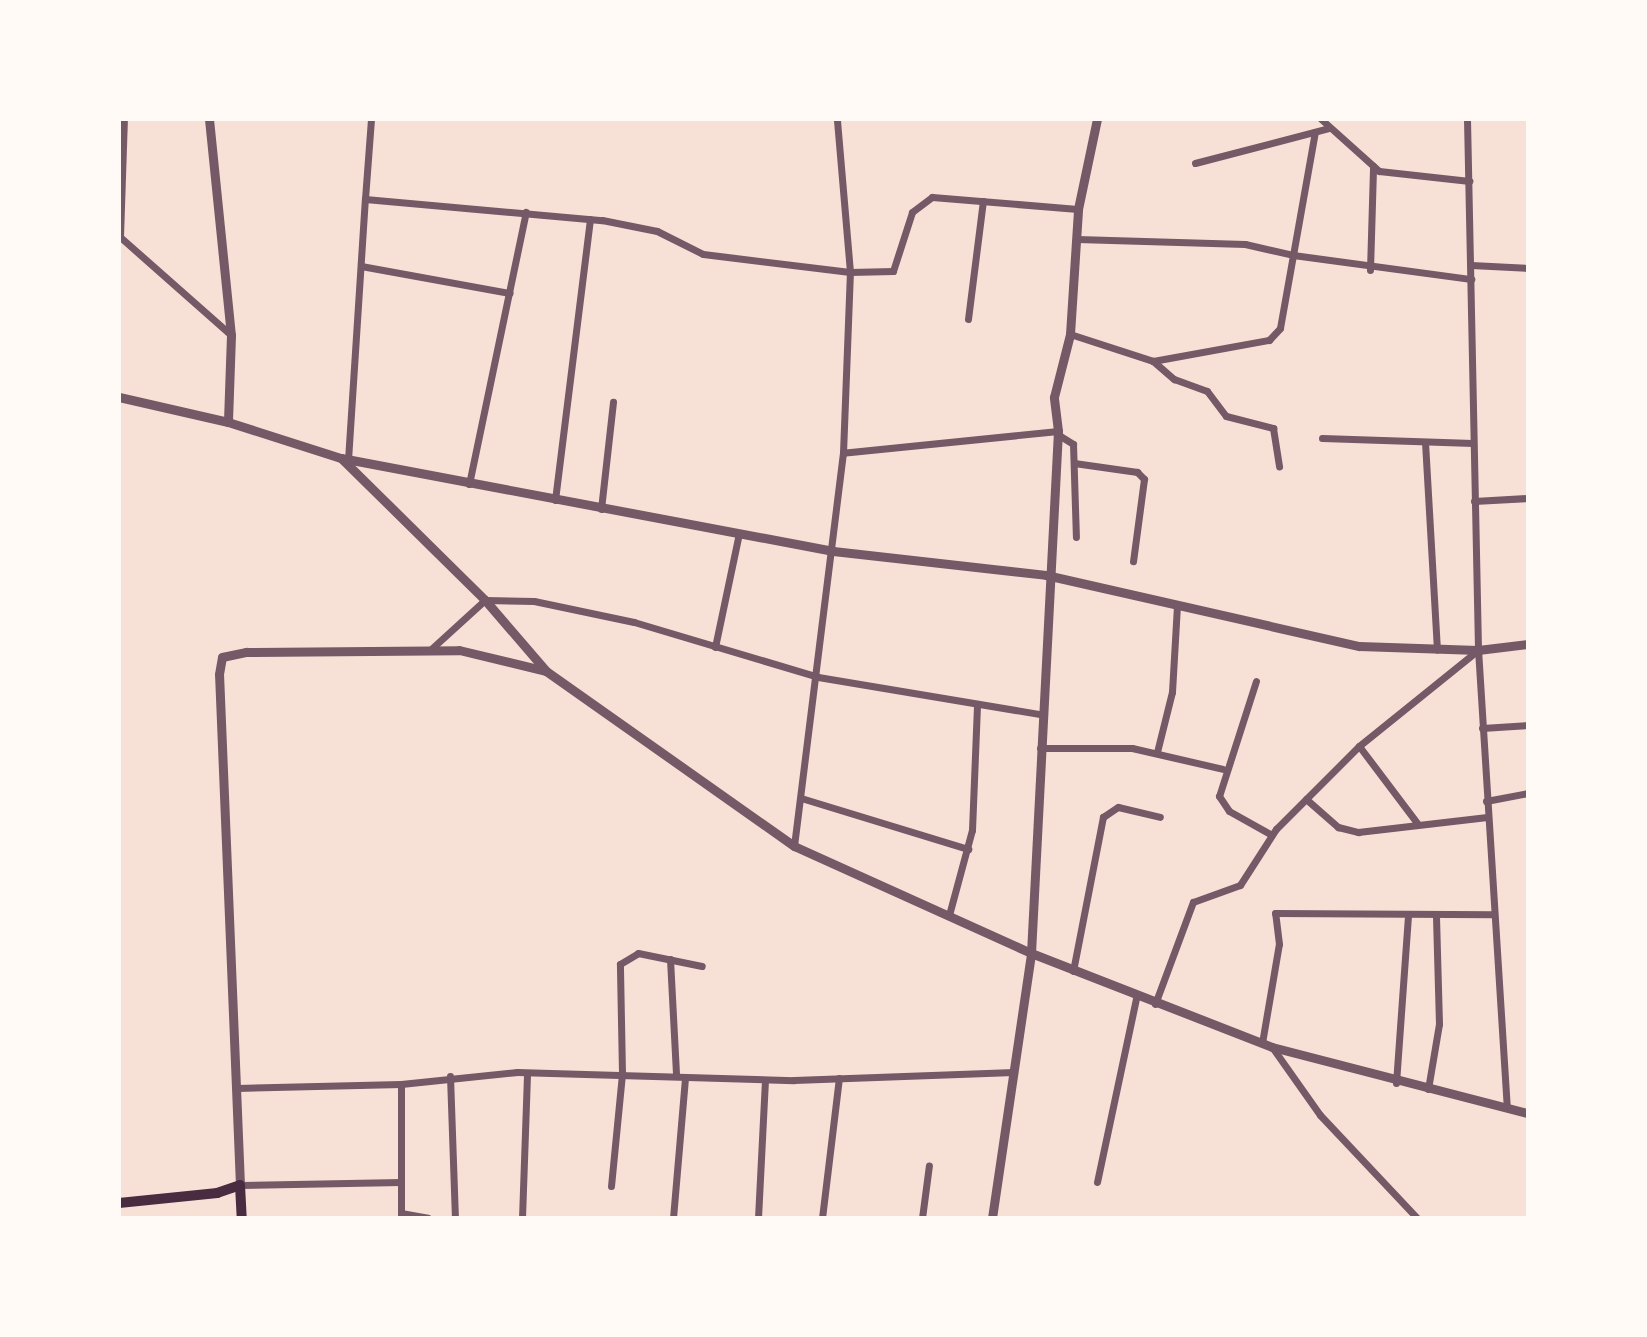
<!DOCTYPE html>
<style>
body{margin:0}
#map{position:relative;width:1647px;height:1337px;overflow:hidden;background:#f7e1d7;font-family:"PT Serif",serif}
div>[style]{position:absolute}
.minor>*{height:7px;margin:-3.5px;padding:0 3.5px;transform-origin:3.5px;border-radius:3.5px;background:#755966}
.tertiary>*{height:9px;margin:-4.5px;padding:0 4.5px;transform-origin:4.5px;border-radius:4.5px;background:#755966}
.secondary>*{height:10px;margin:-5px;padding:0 5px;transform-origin:5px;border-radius:5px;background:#4a2c40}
span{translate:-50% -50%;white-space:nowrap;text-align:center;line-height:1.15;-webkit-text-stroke:7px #fffaf5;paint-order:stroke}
.frame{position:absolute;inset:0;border:121px solid #fffaf5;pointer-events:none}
</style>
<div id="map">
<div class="minor">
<div style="left:371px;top:119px;width:80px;rotate:94.3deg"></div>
<div style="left:365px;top:199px;width:238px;rotate:5.1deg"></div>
<div style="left:602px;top:220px;width:56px;rotate:11.3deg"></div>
<div style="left:657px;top:231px;width:51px;rotate:26.6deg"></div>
<div style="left:703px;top:254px;width:148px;rotate:7deg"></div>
<div style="left:850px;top:272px;width:154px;rotate:-94.9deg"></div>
<div style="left:1321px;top:119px;width:78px;rotate:41.9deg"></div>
<div style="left:1379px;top:171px;width:91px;rotate:6.3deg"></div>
<div style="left:1467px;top:119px;width:530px;rotate:88.81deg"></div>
<div style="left:1478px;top:649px;width:458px;rotate:86.4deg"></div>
<div style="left:1195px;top:163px;width:138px;rotate:-14.6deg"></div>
<div style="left:119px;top:236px;width:149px;rotate:41.5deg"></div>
<div style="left:120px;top:237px;width:118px;rotate:-88.1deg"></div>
<div style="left:1077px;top:239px;width:168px;rotate:1.7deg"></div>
<div style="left:1245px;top:244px;width:49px;rotate:12.9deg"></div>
<div style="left:1293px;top:255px;width:125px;rotate:-79.9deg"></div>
<div style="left:1471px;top:265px;width:57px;rotate:3deg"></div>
<div style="left:361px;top:266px;width:151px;rotate:10.3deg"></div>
<div style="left:1370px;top:270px;width:104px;rotate:-88.3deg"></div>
<div style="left:968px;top:319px;width:119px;rotate:-82.8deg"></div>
<div style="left:1070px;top:334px;width:87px;rotate:18deg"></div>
<div style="left:1153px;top:361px;width:118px;rotate:-10.3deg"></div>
<div style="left:1269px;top:340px;width:16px;rotate:-47deg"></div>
<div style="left:1280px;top:328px;width:74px;rotate:-79.9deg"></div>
<div style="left:1293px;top:255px;width:180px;rotate:7.7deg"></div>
<div style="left:1153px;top:361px;width:28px;rotate:41deg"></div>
<div style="left:1174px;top:379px;width:35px;rotate:20deg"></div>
<div style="left:1207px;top:391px;width:31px;rotate:53deg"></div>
<div style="left:1226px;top:416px;width:49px;rotate:14.3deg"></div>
<div style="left:1273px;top:428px;width:39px;rotate:81deg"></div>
<div style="left:1058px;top:431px;width:216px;rotate:174.2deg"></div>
<div style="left:843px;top:453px;width:181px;rotate:-87.8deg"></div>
<div style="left:850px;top:272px;width:43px;rotate:-1.3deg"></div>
<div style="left:893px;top:271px;width:62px;rotate:-72.1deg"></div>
<div style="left:912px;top:212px;width:25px;rotate:-37deg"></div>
<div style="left:932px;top:197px;width:146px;rotate:4.7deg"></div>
<div style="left:1057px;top:434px;width:19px;rotate:32deg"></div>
<div style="left:1073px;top:444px;width:93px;rotate:88.2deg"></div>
<div style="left:1322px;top:438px;width:151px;rotate:1.9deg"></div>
<div style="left:1425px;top:442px;width:208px;rotate:86.7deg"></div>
<div style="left:348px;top:460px;width:262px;rotate:-86.3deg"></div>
<div style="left:1074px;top:463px;width:64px;rotate:8.1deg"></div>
<div style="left:1137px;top:472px;width:10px;rotate:45deg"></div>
<div style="left:1144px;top:479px;width:83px;rotate:97.6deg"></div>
<div style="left:469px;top:484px;width:278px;rotate:-78.2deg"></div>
<div style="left:555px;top:500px;width:283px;rotate:-82.9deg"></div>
<div style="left:1474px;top:501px;width:54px;rotate:-3.2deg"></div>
<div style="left:601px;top:509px;width:108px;rotate:-83.6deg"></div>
<div style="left:715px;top:647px;width:116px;rotate:-78.1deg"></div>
<div style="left:430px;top:650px;width:74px;rotate:-42.3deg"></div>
<div style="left:485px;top:600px;width:49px;rotate:1.2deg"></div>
<div style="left:534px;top:601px;width:102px;rotate:11.9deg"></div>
<div style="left:634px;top:622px;width:192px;rotate:16.6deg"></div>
<div style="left:818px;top:677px;width:225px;rotate:9.5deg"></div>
<div style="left:1256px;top:681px;width:121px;rotate:107.8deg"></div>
<div style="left:1219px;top:796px;width:18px;rotate:56deg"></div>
<div style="left:1229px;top:811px;width:49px;rotate:29.2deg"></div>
<div style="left:1482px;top:728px;width:46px;rotate:-3.7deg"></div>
<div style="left:1359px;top:746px;width:96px;rotate:53deg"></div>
<div style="left:1040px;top:748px;width:92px"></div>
<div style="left:1132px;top:748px;width:93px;rotate:13deg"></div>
<div style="left:1157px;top:752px;width:62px;rotate:-76deg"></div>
<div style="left:1172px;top:692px;width:87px;rotate:-86.7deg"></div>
<div style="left:801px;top:798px;width:175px;rotate:17deg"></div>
<div style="left:1306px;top:799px;width:43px;rotate:41.2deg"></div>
<div style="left:1338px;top:827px;width:21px;rotate:14deg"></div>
<div style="left:1358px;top:832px;width:130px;rotate:-6.6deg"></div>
<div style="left:1486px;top:801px;width:43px;rotate:-10.8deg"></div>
<div style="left:794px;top:846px;width:396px;rotate:-82.9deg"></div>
<div style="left:949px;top:915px;width:88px;rotate:-74.9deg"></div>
<div style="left:972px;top:830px;width:125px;rotate:-87.7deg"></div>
<div style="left:670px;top:959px;width:115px;rotate:87deg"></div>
<div style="left:1073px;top:971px;width:157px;rotate:-79deg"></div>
<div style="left:1103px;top:817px;width:18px;rotate:-34deg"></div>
<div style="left:1118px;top:807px;width:43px;rotate:13.4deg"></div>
<div style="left:1155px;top:1004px;width:109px;rotate:-69.6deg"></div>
<div style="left:1193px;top:902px;width:50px;rotate:-19.9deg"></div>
<div style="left:1240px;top:885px;width:67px;rotate:-57.3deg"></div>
<div style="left:1276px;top:829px;width:117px;rotate:-45deg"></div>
<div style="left:1359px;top:746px;width:153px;rotate:-38.9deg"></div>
<div style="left:1262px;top:1043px;width:100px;rotate:-80.3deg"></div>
<div style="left:1279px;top:944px;width:31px;rotate:-97deg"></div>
<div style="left:1275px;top:913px;width:218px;rotate:0.3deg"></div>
<div style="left:1272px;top:1047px;width:83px;rotate:54.8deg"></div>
<div style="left:1320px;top:1115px;width:141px;rotate:46.7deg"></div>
<div style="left:450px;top:1076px;width:142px;rotate:88deg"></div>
<div style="left:1396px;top:1083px;width:169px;rotate:-85.9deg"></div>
<div style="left:401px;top:1084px;width:134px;rotate:90deg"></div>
<div style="left:237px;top:1088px;width:164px;rotate:-1.4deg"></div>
<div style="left:401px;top:1084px;width:117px;rotate:-5.9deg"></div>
<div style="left:517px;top:1072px;width:277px;rotate:1.7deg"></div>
<div style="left:794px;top:1080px;width:220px;rotate:-2.1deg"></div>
<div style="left:1428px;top:1089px;width:66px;rotate:-80.4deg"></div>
<div style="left:1439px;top:1024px;width:110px;rotate:-91.6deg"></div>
<div style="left:1097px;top:1182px;width:187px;rotate:-78deg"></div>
<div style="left:240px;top:1185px;width:161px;rotate:-1.1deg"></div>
<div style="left:611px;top:1186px;width:114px;rotate:-84.4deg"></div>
<div style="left:622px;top:1073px;width:109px;rotate:-91.1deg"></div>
<div style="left:620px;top:964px;width:21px;rotate:-31deg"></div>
<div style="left:638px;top:953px;width:65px;rotate:11.5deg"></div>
<div style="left:401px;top:1213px;width:27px;rotate:10deg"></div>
<div style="left:522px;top:1218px;width:145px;rotate:-88deg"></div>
<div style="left:673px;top:1218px;width:140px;rotate:-85.1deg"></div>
<div style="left:758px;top:1218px;width:138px;rotate:-87.1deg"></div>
<div style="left:822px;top:1218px;width:141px;rotate:-83.1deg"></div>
<div style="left:922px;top:1218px;width:53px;rotate:-82.5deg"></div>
</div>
<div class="tertiary">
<div style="left:209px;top:119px;width:217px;rotate:84.2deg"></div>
<div style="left:231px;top:335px;width:87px;rotate:92deg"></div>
<div style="left:228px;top:422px;width:119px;rotate:17.7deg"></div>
<div style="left:341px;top:458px;width:202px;rotate:44.6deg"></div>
<div style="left:485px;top:600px;width:94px;rotate:49.3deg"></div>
<div style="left:119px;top:397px;width:112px;rotate:12.9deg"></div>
<div style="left:341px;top:458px;width:501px;rotate:10.7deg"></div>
<div style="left:833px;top:551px;width:214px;rotate:6.4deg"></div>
<div style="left:1046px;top:575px;width:321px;rotate:12.8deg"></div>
<div style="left:1359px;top:646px;width:119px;rotate:1.9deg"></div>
<div style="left:1478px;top:650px;width:50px;rotate:-6.8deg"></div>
<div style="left:240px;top:1185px;width:511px;rotate:-92.35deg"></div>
<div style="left:219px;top:674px;width:17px;rotate:-80deg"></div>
<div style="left:222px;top:657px;width:25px;rotate:-12deg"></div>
<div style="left:246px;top:652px;width:213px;rotate:-0.5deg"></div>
<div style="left:459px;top:650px;width:89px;rotate:13.6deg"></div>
<div style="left:546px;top:671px;width:304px;rotate:35.2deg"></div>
<div style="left:794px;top:846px;width:260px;rotate:24.3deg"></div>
<div style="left:1031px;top:953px;width:259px;rotate:21.3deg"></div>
<div style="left:1272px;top:1047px;width:264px;rotate:14.5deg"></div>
<div style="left:992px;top:1218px;width:268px;rotate:-81.6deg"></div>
<div style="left:1031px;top:953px;width:523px;rotate:-87.04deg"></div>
<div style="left:1058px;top:431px;width:34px;rotate:-97deg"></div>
<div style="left:1054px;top:397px;width:65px;rotate:-75.7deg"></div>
<div style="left:1070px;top:334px;width:125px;rotate:-86.3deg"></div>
<div style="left:1078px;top:209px;width:92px;rotate:-78.1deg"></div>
</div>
<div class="secondary">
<div style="left:119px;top:1203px;width:99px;rotate:-5.8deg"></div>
<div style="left:217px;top:1193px;width:24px;rotate:-19deg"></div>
<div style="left:240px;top:1185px;width:33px;rotate:87deg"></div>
</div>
<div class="frame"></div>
</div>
